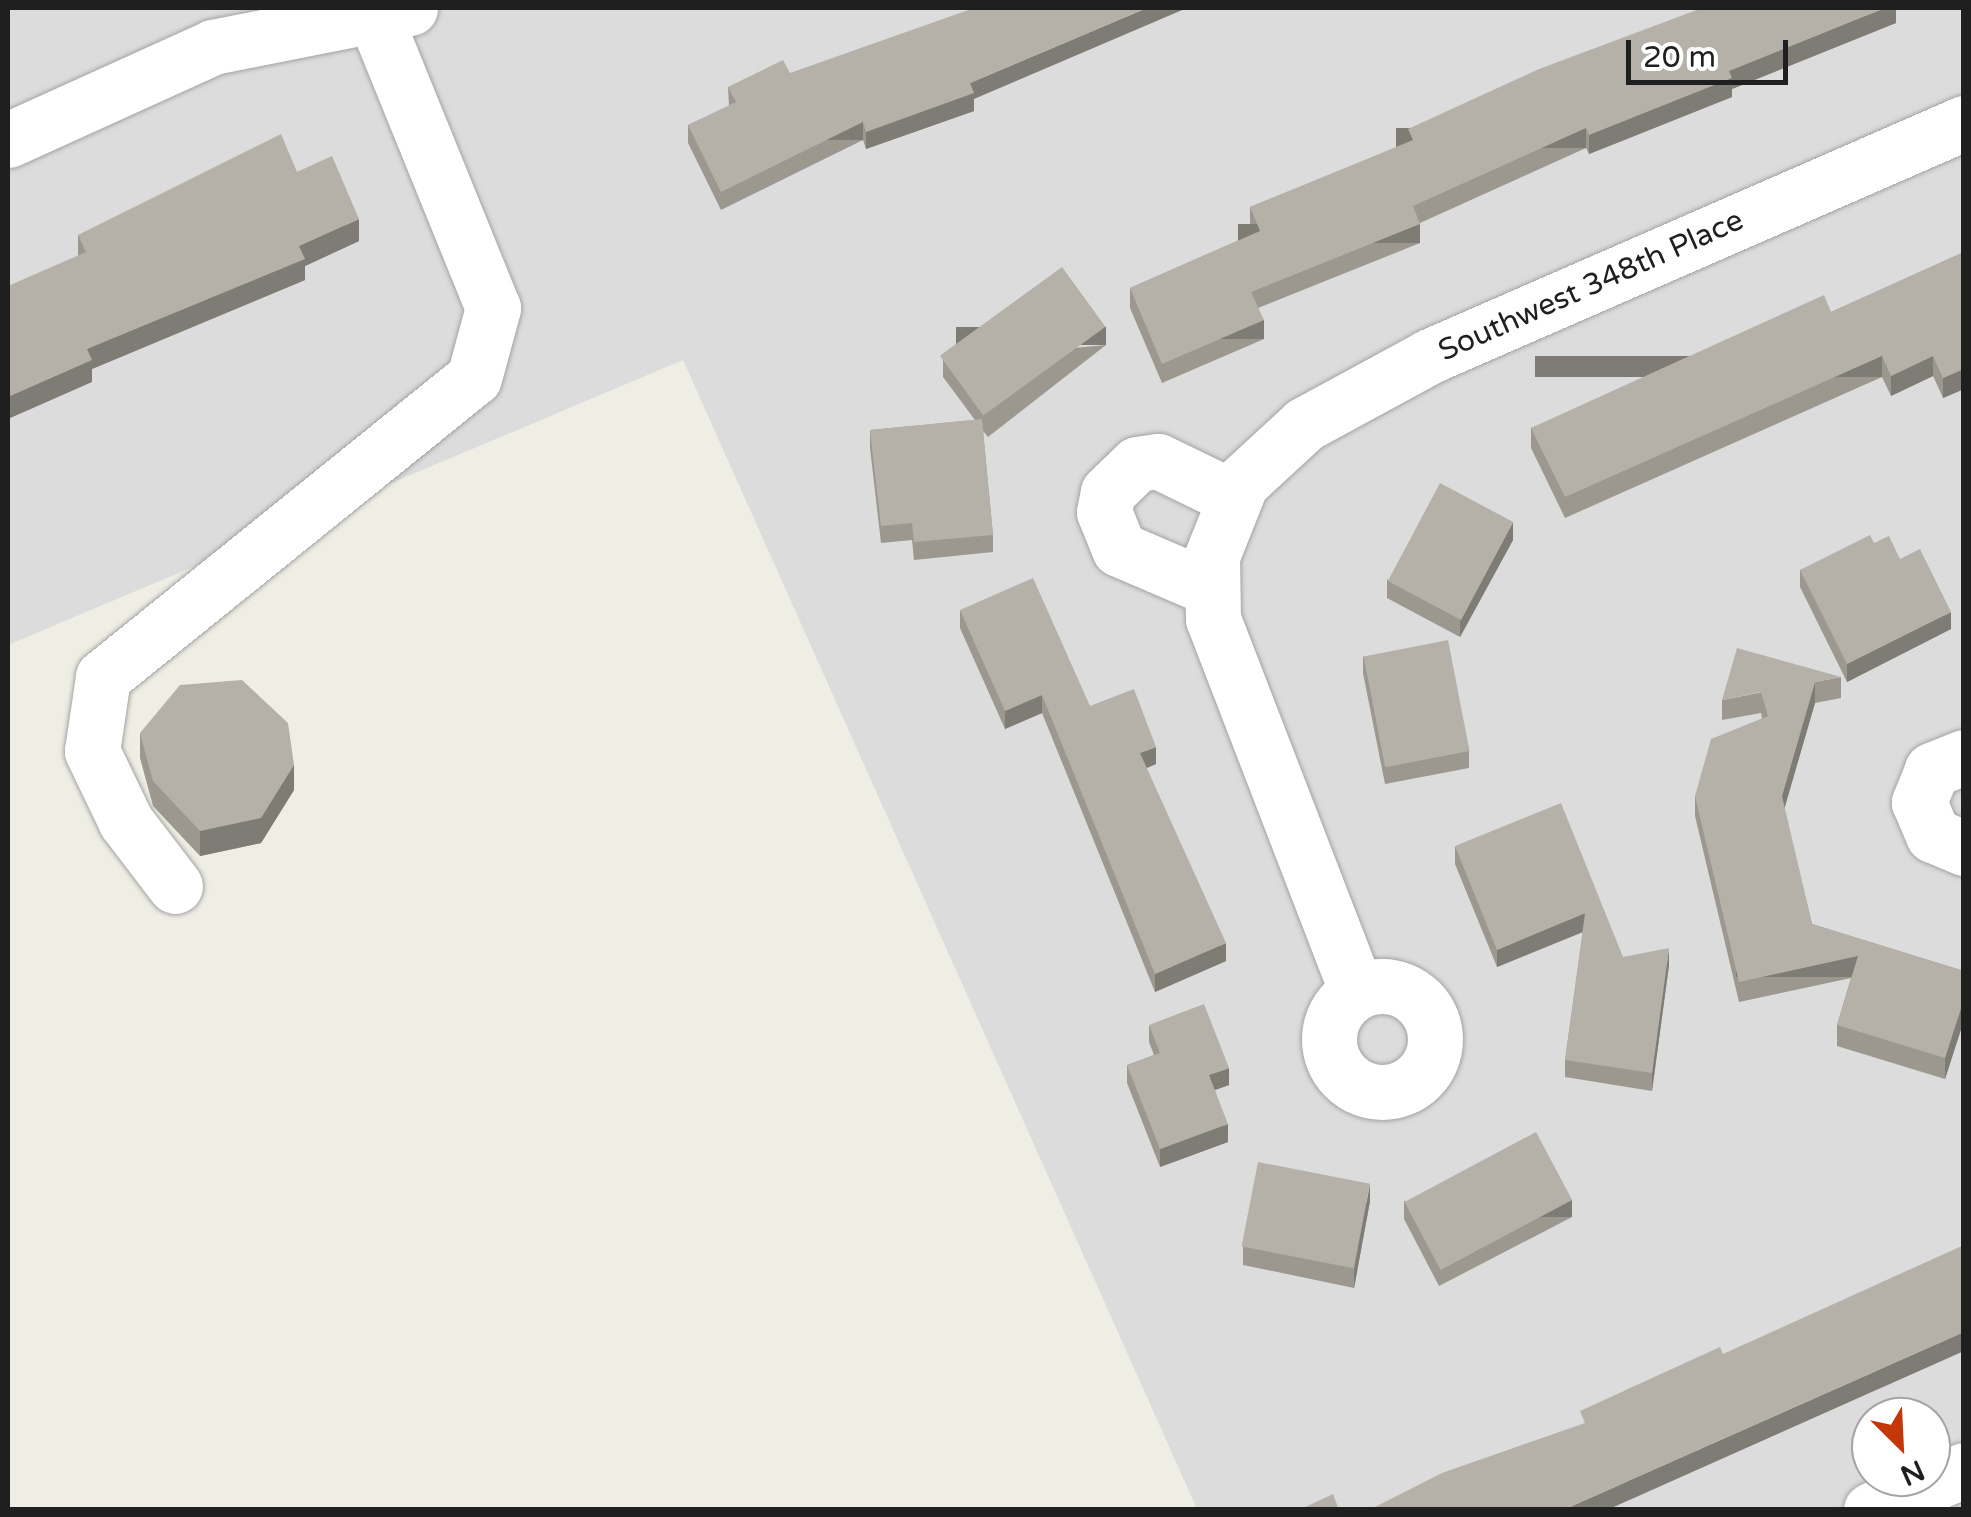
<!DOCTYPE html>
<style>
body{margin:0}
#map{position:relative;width:1971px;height:1517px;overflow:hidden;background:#efeee5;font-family:"Varela Round",sans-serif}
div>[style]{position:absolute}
.residential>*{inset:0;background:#dddcdc}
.roads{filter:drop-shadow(0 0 2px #a3a3a3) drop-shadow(0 0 2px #a3a3a3)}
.minor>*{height:55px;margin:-27.5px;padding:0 27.5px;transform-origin:27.5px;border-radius:27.5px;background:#fff}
.minor>.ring{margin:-27.5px;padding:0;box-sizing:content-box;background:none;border:55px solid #fff;border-radius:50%}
.wall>*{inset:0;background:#9c9890}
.shaded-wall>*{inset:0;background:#7f7c76;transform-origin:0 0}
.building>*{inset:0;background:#b5b1a8;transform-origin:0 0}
span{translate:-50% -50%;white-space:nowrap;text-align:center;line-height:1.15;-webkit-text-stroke:8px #fff;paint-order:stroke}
.street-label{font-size:30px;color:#1f1f1f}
.frame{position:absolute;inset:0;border:10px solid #1f1f1f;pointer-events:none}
.north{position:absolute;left:1851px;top:1397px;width:100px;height:100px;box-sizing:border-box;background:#fff;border:2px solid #a5a5a5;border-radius:50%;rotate:156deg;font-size:28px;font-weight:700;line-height:40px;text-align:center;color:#1f1f1f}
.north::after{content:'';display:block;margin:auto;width:35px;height:45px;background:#c43709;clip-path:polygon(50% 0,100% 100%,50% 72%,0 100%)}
.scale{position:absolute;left:1626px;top:40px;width:162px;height:45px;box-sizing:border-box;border:5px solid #1f1f1f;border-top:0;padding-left:12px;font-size:30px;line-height:35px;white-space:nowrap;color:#1f1f1f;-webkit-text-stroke:8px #fff;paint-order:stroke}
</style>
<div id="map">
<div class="residential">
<div style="clip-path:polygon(evenodd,8px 8px,1963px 8px,1963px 1509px,1197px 1509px,683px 360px,8px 645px,8px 8px,1871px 1417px,1931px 1417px,1931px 1477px,1871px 1477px,1871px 1417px)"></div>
</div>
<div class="roads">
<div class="minor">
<div style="left:8px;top:140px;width:225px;rotate:-24.4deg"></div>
<div style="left:213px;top:47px;width:201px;rotate:-11.2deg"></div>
<div style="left:1210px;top:588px;width:99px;rotate:-156.8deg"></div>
<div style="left:1119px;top:549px;width:40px;rotate:-112deg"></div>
<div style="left:1104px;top:512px;width:20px;rotate:-79deg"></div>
<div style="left:1108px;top:492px;width:40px;rotate:-44deg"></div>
<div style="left:1137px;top:464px;width:21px;rotate:-8deg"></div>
<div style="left:1158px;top:461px;width:82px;rotate:25.9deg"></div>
<div style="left:1964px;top:757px;width:35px;rotate:158deg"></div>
<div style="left:1932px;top:770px;width:35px;rotate:112deg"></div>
<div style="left:1919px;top:802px;width:36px;rotate:67deg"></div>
<div style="left:1933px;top:835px;width:34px;rotate:23deg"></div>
<div style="left:175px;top:886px;width:81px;rotate:-127.4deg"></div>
<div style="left:126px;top:822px;width:79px;rotate:-115.6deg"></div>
<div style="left:92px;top:751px;width:75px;rotate:-81.5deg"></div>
<div style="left:103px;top:677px;width:476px;rotate:-38.9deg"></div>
<div style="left:474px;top:378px;width:73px;rotate:-74.8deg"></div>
<div style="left:493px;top:308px;width:318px;rotate:-112.1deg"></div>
<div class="ring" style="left:1329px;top:986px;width:51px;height:51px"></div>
<div style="left:1357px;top:992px;width:400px;rotate:-111.1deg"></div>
<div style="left:1213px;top:619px;width:63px;rotate:-90.9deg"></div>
<div style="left:1212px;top:556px;width:79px;rotate:-68.3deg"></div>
<div style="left:1241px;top:483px;width:87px;rotate:-42.7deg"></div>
<div style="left:1305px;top:424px;width:142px;rotate:-28.5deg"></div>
<div style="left:1430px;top:356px;width:583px;rotate:-23.57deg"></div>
<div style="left:1871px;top:1510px;width:101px;rotate:-23.3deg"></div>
</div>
</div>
<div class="wall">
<div style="clip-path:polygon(1896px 8px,1896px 23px,1732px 89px,1732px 97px,1589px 154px,1586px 148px,1420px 223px,1420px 243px,1258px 308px,1264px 339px,1162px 383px,1130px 308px,1130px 288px,1253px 234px,1250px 226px,1250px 207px,1408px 143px,1408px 129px)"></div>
<div style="clip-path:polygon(790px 73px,974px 99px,974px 111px,866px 149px,863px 140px,721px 210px,688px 143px,688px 125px,729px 106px,728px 87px)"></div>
<div style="clip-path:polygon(297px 172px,359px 241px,305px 266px,305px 280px,92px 369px,92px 382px,78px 256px,78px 235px)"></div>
<div style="clip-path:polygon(1964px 252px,1964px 389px,1943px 398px,1933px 376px,1891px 396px,1882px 377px,1565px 518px,1531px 448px,1531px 428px,1831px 312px)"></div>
<div style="clip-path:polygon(1106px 345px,988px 437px,983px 431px,993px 535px,993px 552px,914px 560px,912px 540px,881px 543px,870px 448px,870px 430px,975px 420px,943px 377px,943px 360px)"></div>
<div style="clip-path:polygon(1513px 540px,1460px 637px,1387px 598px,1387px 580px)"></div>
<div style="clip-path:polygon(1874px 543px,1900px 559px,1951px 629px,1847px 682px,1800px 587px,1800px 570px)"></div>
<div style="clip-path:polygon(960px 610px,1090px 706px,1156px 764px,1146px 768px,1226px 961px,1155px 992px,1042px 713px,1005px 729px,960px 628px)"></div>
<div style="clip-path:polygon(1363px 656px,1469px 751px,1469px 768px,1385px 784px,1363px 673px)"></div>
<div style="clip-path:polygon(1841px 677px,1841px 698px,1815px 703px,1784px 808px,1812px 924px,1964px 971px,1964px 1020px,1945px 1079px,1837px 1046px,1837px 1025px,1851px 978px,1739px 1002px,1695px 816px,1695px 796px,1762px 718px,1761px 713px,1722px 720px,1722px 700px)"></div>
<div style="clip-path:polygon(140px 733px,294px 790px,261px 843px,200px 856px,153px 806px,140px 758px)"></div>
<div style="clip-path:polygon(1455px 846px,1623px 957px,1669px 965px,1652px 1091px,1565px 1077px,1565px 1060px,1583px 932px,1497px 967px,1455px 864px)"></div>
<div style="clip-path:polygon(1149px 1025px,1229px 1085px,1215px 1090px,1228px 1142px,1160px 1167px,1127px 1083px,1127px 1065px,1154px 1055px,1149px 1042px)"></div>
<div style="clip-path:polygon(1370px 1201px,1354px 1288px,1243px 1265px,1243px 1247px)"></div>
<div style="clip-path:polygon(1404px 1201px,1572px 1217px,1439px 1286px,1404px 1219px)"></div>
</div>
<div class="shaded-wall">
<div style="clip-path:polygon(1147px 8px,1187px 8px,974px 99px,974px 111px,866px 149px,866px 132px,970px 83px)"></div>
<div style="clip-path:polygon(1885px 8px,1896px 8px,1896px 23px,1732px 89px,1732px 97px,1589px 154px,1589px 135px,1729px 71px)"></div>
<div style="left:863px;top:122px;width:18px;height:158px;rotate:90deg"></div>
<div style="left:1586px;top:128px;width:20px;height:190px;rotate:90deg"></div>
<div style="clip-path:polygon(359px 219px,359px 241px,305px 266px,305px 280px,92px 369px,92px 382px,8px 419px,8px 397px,87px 349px,299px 246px)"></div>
<div style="left:1420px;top:224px;width:19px;height:182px;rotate:90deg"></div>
<div style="left:1264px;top:320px;width:19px;height:111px;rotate:90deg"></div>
<div style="left:1106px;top:327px;width:18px;height:150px;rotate:90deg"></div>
<div style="left:1882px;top:356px;width:21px;height:347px;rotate:90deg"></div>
<div style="clip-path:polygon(1933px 356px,1933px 376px,1891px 396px,1891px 376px)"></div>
<div style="clip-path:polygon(1964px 369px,1964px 389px,1943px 398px,1943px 378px)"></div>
<div style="clip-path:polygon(1513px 522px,1513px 540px,1460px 637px,1460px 620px)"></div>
<div style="clip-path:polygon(1951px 612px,1951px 629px,1847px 682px,1847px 664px)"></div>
<div style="clip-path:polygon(1815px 682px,1815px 703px,1782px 817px,1782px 796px)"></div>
<div style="clip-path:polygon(1042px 695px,1042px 713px,1005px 729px,1005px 711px)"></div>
<div style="clip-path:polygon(1156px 747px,1156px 764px,1140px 771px,1140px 753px)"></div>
<div style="clip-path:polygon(294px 765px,294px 790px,261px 843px,200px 856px,200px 831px)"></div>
<div style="clip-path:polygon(1585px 913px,1585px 931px,1497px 967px,1497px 950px)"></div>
<div style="clip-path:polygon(1226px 943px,1226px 961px,1155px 992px,1155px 974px)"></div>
<div style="clip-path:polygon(1669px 948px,1669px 965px,1652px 1091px,1652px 1073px)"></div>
<div style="left:1858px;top:956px;width:21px;height:122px;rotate:90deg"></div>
<div style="clip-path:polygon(1964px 999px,1964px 1020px,1945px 1079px,1945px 1058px)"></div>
<div style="clip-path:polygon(1229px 1068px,1229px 1085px,1209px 1092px,1209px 1075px)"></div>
<div style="clip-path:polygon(1228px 1124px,1228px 1142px,1160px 1167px,1160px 1149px)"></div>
<div style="clip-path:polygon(1370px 1184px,1370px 1201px,1354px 1288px,1354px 1270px)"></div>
<div style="left:1572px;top:1200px;width:17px;height:150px;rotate:90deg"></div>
<div style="clip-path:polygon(1964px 1332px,1964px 1351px,1607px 1510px,1572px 1510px,1572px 1506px)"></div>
</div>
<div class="building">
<div style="clip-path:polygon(974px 8px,1147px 8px,970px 83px,974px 93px,866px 132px,863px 122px,721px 192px,688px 125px,736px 102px,728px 87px,783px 60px,790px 73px)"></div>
<div style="clip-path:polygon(1702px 8px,1885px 8px,1729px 71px,1732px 78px,1589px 135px,1586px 128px,1413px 206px,1420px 224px,1251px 292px,1264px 320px,1162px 364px,1130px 288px,1260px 231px,1250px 207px,1413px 140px,1408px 129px,1539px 69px)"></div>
<div style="clip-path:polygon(281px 134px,297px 172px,332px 156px,359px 219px,299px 246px,305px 259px,87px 349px,92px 360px,8px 397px,8px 286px,86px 252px,78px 235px)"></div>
<div style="clip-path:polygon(1964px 252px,1964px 369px,1943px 378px,1933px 356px,1891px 376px,1882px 356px,1565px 497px,1531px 428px,1824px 295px,1831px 312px)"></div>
<div style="left:1062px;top:267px;width:74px;height:151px;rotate:54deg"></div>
<div style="clip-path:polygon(982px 419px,993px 535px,914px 542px,912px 523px,881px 526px,870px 430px)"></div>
<div style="left:1440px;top:483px;width:83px;height:111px;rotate:28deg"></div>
<div style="clip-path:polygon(1870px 535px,1874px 543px,1889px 536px,1900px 559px,1920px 549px,1951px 612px,1847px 664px,1800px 570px)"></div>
<div style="clip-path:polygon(1033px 578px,1090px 706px,1134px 689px,1156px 747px,1140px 753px,1226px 943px,1155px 974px,1042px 695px,1005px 711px,960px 610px)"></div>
<div style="left:1448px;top:640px;width:113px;height:86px;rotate:79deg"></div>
<div style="clip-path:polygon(1737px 648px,1841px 677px,1815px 682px,1782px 796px,1812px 924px,1964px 971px,1964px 999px,1945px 1058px,1837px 1025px,1858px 956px,1739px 982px,1695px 796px,1711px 739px,1768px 716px,1761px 692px,1722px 700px)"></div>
<div style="clip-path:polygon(242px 680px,288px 723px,294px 765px,261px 818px,200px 831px,153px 781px,140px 733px,180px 685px)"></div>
<div style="clip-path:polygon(1561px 803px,1623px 957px,1669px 948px,1652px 1073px,1565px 1060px,1585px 913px,1497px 950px,1455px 846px)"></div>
<div style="clip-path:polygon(1204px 1004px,1229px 1068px,1209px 1075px,1228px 1124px,1160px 1149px,1127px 1065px,1160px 1053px,1149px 1025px)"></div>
<div style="left:1536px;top:1132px;width:77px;height:149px;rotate:62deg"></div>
<div style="left:1258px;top:1162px;width:114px;height:86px;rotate:11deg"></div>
<div style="clip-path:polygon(1964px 1245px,1964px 1332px,1572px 1506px,1573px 1510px,1369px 1510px,1442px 1473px,1585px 1423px,1580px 1411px,1720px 1347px,1723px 1354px)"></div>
<div style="clip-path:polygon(1333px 1494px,1339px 1510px,1299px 1510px)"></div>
</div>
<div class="street-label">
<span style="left:1591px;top:286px;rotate:-24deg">Southwest 348th Place</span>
</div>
<div class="frame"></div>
<div class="north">N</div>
<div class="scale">20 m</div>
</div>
